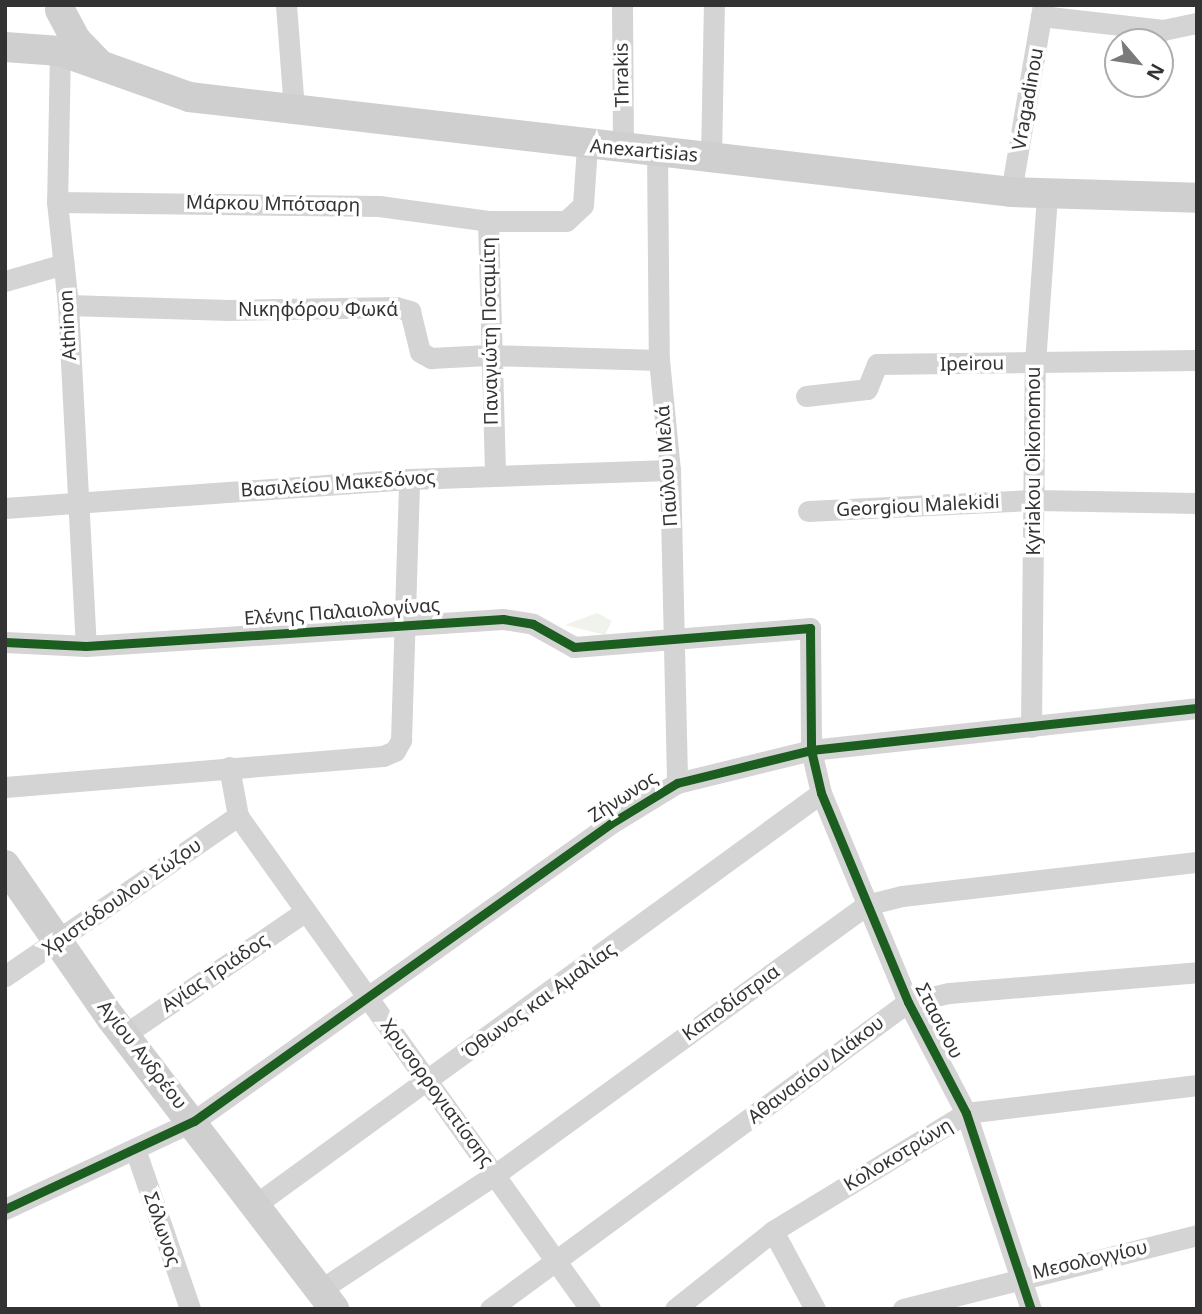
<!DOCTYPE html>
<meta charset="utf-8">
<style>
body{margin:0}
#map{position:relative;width:1202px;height:1314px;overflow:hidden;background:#fff;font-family:"Noto Sans",sans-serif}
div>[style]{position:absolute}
.green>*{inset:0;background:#f0f2ec}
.street>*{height:21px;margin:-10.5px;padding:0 10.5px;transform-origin:10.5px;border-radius:10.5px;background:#d4d4d4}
.secondary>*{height:30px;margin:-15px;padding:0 15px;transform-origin:15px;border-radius:15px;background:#cfcfcf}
.cycleway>*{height:9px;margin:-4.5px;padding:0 4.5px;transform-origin:4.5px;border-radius:4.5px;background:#1b5e20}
span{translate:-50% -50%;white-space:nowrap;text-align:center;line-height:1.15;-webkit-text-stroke:7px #fff;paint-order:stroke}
.street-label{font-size:19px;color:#333}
.frame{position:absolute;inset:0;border:7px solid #333;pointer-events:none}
.north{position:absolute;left:1104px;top:28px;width:70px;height:70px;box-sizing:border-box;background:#fff;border:2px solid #adadad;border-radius:50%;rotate:119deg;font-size:19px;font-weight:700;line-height:28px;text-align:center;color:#333}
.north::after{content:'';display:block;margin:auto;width:24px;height:32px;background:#7a7a7a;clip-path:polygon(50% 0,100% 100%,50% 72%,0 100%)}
</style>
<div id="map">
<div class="green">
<div style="clip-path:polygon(597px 613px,612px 621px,605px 635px,565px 625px)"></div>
</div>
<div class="street">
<div style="left:286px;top:5px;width:103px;rotate:85.6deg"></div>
<div style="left:622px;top:5px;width:141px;rotate:89.6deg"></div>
<div style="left:1041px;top:16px;width:123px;rotate:6.5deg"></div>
<div style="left:1163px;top:30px;width:35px;rotate:-12deg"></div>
<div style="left:60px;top:51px;width:151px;rotate:91.1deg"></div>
<div style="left:57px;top:202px;width:104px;rotate:83.9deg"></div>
<div style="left:68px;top:305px;width:341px;rotate:87deg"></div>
<div style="left:657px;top:150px;width:210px;rotate:89.5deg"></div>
<div style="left:659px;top:360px;width:111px;rotate:84.3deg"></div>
<div style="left:670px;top:470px;width:313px;rotate:88.7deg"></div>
<div style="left:711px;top:157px;width:152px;rotate:-88.9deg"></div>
<div style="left:1011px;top:192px;width:190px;rotate:-80.3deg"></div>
<div style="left:57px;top:202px;width:322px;rotate:0.7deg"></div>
<div style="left:379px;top:206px;width:110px;rotate:7.8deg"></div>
<div style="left:488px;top:221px;width:78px"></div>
<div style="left:566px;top:221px;width:23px;rotate:-43deg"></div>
<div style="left:583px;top:205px;width:59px;rotate:-86.1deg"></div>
<div style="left:488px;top:221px;width:254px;rotate:88.4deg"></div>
<div style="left:5px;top:281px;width:61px;rotate:-16.1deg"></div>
<div style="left:68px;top:305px;width:161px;rotate:1.8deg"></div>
<div style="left:229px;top:310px;width:167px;rotate:-1deg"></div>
<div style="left:396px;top:307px;width:15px;rotate:16deg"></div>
<div style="left:410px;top:311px;width:42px;rotate:76.3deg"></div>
<div style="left:420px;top:352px;width:13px;rotate:29deg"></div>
<div style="left:431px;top:358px;width:57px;rotate:-3deg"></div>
<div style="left:488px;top:355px;width:171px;rotate:1.7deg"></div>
<div style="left:806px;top:396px;width:61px;rotate:-6.5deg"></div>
<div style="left:867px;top:389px;width:27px;rotate:-68deg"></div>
<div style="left:877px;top:364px;width:320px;rotate:-0.7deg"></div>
<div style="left:5px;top:508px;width:405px;rotate:-4.1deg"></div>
<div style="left:409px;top:479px;width:261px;rotate:-2deg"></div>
<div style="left:808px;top:511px;width:228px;rotate:-2.8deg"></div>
<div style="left:1036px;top:500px;width:161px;rotate:1.1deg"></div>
<div style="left:5px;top:642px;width:81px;rotate:2.8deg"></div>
<div style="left:86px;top:646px;width:418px;rotate:-3.7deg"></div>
<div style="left:503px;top:619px;width:30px;rotate:9deg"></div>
<div style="left:533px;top:624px;width:47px;rotate:29.3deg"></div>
<div style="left:574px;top:647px;width:237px;rotate:-4.6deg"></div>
<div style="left:810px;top:628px;width:122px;rotate:89.5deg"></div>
<div style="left:811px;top:750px;width:44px;rotate:76.9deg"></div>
<div style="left:821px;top:793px;width:226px;rotate:67.4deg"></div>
<div style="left:908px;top:1002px;width:125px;rotate:62.4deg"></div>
<div style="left:966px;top:1113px;width:206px;rotate:71.7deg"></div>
<div style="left:1031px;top:727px;width:364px;rotate:-89.4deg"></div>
<div style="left:1035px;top:363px;width:168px;rotate:-85.9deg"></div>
<div style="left:229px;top:767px;width:50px;rotate:79.6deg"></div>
<div style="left:238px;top:816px;width:606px;rotate:54.47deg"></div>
<div style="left:5px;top:787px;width:379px;rotate:-4.7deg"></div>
<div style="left:383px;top:756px;width:13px;rotate:-23deg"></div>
<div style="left:395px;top:751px;width:13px;rotate:-61deg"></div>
<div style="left:401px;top:740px;width:261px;rotate:-88.2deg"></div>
<div style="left:5px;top:976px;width:283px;rotate:-34.5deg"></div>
<div style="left:124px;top:1035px;width:220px;rotate:-34.3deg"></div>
<div style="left:135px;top:1149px;width:169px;rotate:71deg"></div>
<div style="left:255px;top:1205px;width:700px;rotate:-36.05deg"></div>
<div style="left:5px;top:1209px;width:208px;rotate:-25deg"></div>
<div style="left:194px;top:1121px;width:511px;rotate:-35.52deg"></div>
<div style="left:610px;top:824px;width:79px;rotate:-31.5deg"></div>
<div style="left:677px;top:783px;width:138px;rotate:-13.8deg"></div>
<div style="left:811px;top:750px;width:388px;rotate:-6.2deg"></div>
<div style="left:773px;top:1231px;width:89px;rotate:61.7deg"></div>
<div style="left:320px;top:1290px;width:211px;rotate:-33.4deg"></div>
<div style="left:496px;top:1174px;width:457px;rotate:-36deg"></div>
<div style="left:866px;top:905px;width:37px;rotate:-14deg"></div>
<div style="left:902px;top:896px;width:297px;rotate:-6.6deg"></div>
<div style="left:490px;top:1309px;width:519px;rotate:-36.3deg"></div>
<div style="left:908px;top:1002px;width:42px;rotate:-12.4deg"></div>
<div style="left:949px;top:993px;width:249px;rotate:-4.8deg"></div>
<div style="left:675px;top:1309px;width:125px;rotate:-38.5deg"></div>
<div style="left:773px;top:1231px;width:226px;rotate:-31.4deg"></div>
<div style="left:966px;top:1113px;width:233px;rotate:-6.9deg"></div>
<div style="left:903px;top:1309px;width:303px;rotate:-14.1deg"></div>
</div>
<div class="secondary">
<div style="left:60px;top:10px;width:34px;rotate:62deg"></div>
<div style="left:76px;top:40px;width:32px;rotate:46deg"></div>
<div style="left:5px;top:47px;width:55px;rotate:4.2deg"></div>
<div style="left:60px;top:51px;width:137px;rotate:19.6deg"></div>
<div style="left:189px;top:97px;width:827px;rotate:6.59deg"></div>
<div style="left:1011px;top:192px;width:186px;rotate:1.8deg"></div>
<div style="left:5px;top:865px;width:186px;rotate:55.3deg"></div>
<div style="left:111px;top:1018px;width:367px;rotate:52.5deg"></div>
</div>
<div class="cycleway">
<div style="left:5px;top:642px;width:81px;rotate:2.8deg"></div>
<div style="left:86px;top:646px;width:418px;rotate:-3.7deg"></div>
<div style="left:503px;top:619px;width:30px;rotate:9deg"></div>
<div style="left:533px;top:624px;width:47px;rotate:29.3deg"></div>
<div style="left:574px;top:647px;width:237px;rotate:-4.6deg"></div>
<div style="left:810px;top:628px;width:122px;rotate:89.5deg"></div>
<div style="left:811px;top:750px;width:44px;rotate:76.9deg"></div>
<div style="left:821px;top:793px;width:226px;rotate:67.4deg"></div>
<div style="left:908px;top:1002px;width:125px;rotate:62.4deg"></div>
<div style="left:966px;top:1113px;width:206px;rotate:71.7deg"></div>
<div style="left:5px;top:1209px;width:208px;rotate:-25deg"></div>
<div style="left:194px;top:1121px;width:511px;rotate:-35.52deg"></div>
<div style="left:610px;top:824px;width:79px;rotate:-31.5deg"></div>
<div style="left:677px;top:783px;width:138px;rotate:-13.8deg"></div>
<div style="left:811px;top:750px;width:388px;rotate:-6.2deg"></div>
</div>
<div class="street-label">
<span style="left:622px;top:75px;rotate:-91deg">Thrakis</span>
<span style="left:1028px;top:99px;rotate:-80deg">Vragadinou</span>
<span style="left:644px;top:151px;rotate:5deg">Anexartisias</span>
<span style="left:273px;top:204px;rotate:1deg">Μάρκου Μπότσαρη</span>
<span style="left:318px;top:310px">Νικηφόρου Φωκά</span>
<span style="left:68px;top:325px;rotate:-93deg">Athinon</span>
<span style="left:490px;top:331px;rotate:-91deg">Παναγιώτη Ποταμίτη</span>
<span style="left:972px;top:364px;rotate:-1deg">Ipeirou</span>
<span style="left:1034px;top:461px;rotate:-90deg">Kyriakou Oikonomou</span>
<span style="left:667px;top:466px;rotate:-94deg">Παύλου Μελά</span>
<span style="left:338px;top:484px;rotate:-4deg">Βασιλείου Μακεδόνος</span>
<span style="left:918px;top:506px;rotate:-3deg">Georgiou Malekidi</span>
<span style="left:342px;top:612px;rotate:-4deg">Ελένης Παλαιολογίνας</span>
<span style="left:623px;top:797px;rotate:-33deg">Ζήνωνος</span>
<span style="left:122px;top:897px;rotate:-35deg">Χριστόδουλου Σώζου</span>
<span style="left:215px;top:973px;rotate:-34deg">Αγίας Τριάδος</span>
<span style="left:539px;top:1001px;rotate:-36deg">Όθωνος και Αμαλίας</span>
<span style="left:731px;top:1003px;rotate:-36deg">Καποδίστρια</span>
<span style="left:939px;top:1021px;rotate:63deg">Στασίνου</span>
<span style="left:142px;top:1055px;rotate:52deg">Αγίου Ανδρέου</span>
<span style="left:816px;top:1070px;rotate:-37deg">Αθανασίου Διάκου</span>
<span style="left:437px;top:1093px;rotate:54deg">Χρυσορρογιατίσσης</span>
<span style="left:898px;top:1155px;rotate:-31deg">Κολοκοτρώνη</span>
<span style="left:162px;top:1229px;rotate:71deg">Σόλωνος</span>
<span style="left:1090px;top:1260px;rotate:-13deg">Μεσολογγίου</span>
</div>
<div class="frame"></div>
<div class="north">N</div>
</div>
